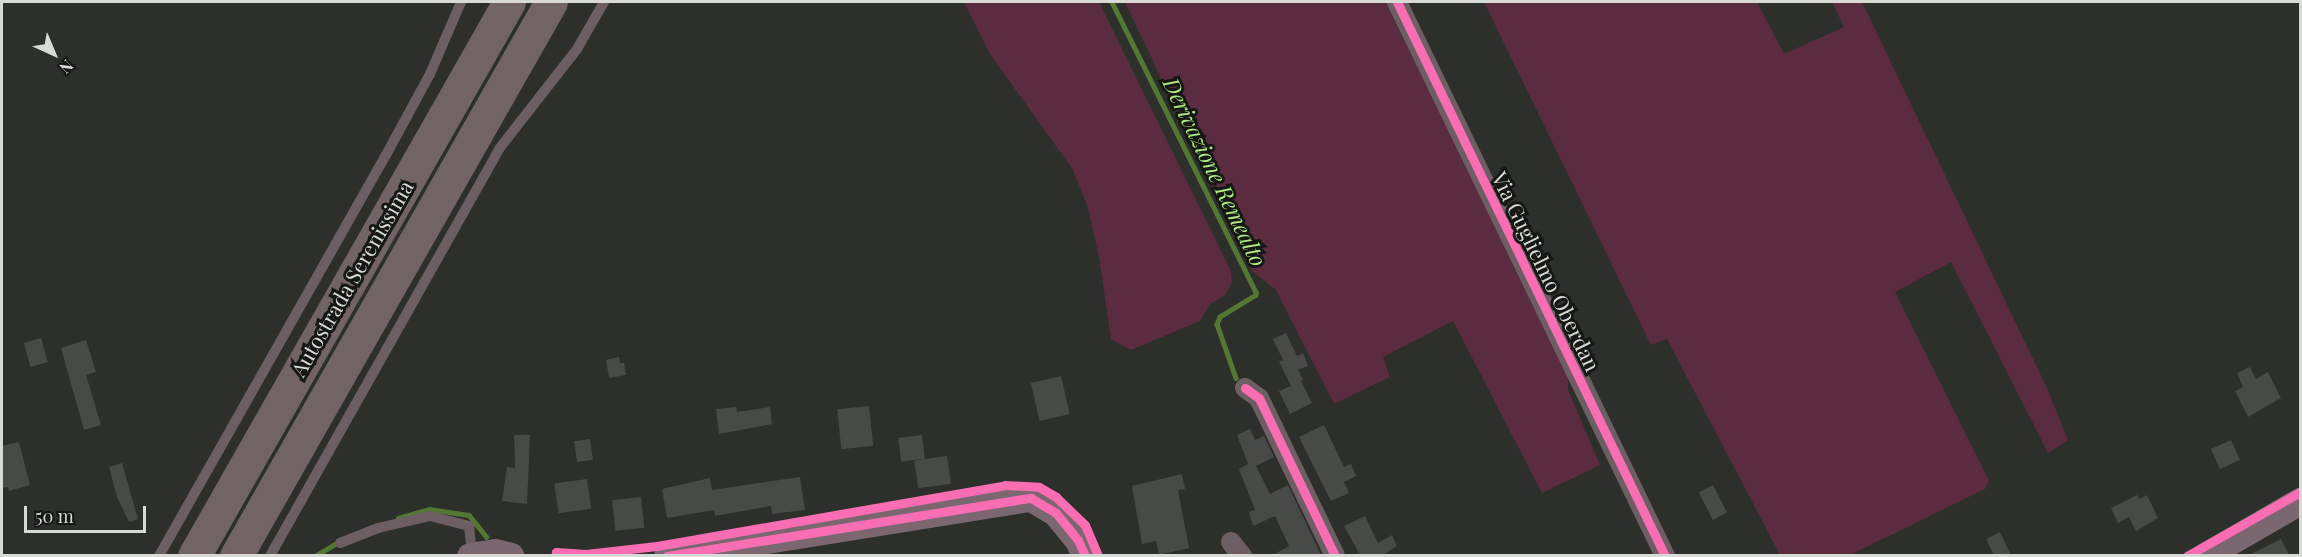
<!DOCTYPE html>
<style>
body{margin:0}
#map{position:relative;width:2302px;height:557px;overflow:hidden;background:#2c2f2a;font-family:"Playfair Display",serif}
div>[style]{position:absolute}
.green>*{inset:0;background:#5b2c3f}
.stream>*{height:4.5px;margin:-2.25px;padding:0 2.25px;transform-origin:2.25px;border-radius:2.25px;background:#537833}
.building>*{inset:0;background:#484a47;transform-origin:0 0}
.lane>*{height:10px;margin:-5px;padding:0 5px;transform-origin:5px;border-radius:5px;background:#6d5e63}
.street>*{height:20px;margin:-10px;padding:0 10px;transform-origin:10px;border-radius:10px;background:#6d5e63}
.secondary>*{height:27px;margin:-13.5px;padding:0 13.5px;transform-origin:13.5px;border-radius:13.5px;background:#7b676f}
.highway>*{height:33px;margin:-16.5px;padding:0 16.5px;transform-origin:16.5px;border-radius:16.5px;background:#726367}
.cycleway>*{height:9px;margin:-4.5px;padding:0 4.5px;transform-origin:4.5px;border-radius:4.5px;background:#f96db3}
span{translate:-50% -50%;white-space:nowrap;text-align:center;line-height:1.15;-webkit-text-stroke:6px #151814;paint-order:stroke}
.street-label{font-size:21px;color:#d7dad5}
.water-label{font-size:22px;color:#b1ea83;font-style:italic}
.frame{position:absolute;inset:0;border:3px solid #d7dad5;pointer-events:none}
.north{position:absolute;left:24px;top:24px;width:60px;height:60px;-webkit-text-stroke:4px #151814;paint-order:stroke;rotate:136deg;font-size:16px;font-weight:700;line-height:24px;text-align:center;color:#d7dad5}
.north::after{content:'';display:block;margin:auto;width:21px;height:27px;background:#d7dad5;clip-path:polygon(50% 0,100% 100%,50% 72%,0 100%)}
.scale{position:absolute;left:24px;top:506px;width:122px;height:27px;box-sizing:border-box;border:3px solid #d7dad5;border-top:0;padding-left:8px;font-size:18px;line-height:21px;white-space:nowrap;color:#d7dad5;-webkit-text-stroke:4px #151814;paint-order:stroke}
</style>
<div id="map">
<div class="green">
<div style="clip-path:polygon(964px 2px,1099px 2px,1231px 271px,1232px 282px,1225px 295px,1210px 304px,1200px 321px,1131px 350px,1111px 339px,1099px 257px,1088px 208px,1073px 170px,990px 54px)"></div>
<div style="clip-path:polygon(1125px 2px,1390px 2px,1569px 370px,1568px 390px,1600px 465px,1542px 493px,1453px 321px,1383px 357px,1390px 377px,1334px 404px,1276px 290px,1252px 271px)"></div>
<div style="clip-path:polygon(1484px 2px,1757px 2px,1784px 54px,1844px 27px,1832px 2px,1862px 2px,2047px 388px,2068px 440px,2048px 453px,1951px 262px,1895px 292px,1989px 481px,1985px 489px,1850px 555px,1780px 555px,1667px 339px,1651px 345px)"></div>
</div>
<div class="stream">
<div style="left:1112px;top:2px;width:324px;rotate:63.6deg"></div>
<div style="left:1256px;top:292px;width:3px;rotate:90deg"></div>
<div style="left:1256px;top:295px;width:42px;rotate:148.6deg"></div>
<div style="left:1220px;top:317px;width:8px;rotate:113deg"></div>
<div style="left:1217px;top:324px;width:57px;rotate:70.6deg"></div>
<div style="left:398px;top:518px;width:32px;rotate:-16deg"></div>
<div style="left:429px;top:509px;width:40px;rotate:8.5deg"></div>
<div style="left:469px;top:515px;width:28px;rotate:51deg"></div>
<div style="left:315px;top:556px;width:29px;rotate:-31deg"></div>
</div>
<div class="building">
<div style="clip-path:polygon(1286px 333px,1297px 356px,1303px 353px,1308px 366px,1298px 370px,1303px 380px,1298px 382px,1301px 381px,1312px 403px,1290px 414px,1279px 391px,1291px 386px,1279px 362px,1283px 360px,1273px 339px)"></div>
<div style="left:41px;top:338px;width:25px;height:18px;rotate:74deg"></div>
<div style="clip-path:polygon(86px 340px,96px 372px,86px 375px,101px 425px,84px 430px,61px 348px)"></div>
<div style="clip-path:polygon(619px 357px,620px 363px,624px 363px,626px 375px,609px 378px,606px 360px)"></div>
<div style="clip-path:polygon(2250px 367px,2256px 379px,2268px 372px,2281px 398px,2248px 417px,2235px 391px,2243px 387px,2237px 373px)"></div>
<div style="left:1061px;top:376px;width:39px;height:31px;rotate:77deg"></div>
<div style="left:869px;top:406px;width:40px;height:32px;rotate:84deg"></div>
<div style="clip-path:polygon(736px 407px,737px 412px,770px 407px,772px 424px,719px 434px,716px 409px)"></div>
<div style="clip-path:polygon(1324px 425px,1344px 467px,1351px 464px,1356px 476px,1344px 482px,1349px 493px,1331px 501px,1299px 437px)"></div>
<div style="clip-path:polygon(1250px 429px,1255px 440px,1264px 436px,1274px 457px,1256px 466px,1270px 494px,1288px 485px,1321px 555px,1273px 555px,1289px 546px,1275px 516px,1253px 526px,1249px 512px,1255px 510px,1239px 469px,1248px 464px,1237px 435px)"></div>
<div style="clip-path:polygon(514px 435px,530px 435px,527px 504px,502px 501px,507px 467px,515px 468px)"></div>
<div style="left:922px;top:435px;width:24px;height:24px;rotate:83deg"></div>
<div style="left:590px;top:439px;width:21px;height:16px;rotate:82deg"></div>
<div style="left:2231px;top:440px;width:22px;height:22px;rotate:66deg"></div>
<div style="clip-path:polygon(19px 442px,30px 485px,9px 491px,8px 487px,2px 488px,2px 446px)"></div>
<div style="left:947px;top:456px;width:28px;height:33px;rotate:82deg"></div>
<div style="clip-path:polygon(122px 463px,138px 519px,129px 522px,117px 497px,109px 467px)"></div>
<div style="clip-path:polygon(1182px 474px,1185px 489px,1178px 490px,1189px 548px,1159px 555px,1156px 541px,1142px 544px,1132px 486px)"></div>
<div style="clip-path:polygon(800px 477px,805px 510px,772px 514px,771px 506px,715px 516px,714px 510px,667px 518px,662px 489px,710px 478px,712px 490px)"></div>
<div style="left:587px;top:479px;width:30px;height:33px;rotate:82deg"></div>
<div style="left:1713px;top:485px;width:31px;height:16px;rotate:63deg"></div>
<div style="clip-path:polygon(2137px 495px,2139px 499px,2147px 495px,2158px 518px,2136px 531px,2129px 517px,2118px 523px,2111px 508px)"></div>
<div style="left:641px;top:497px;width:31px;height:29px;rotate:84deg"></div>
<div style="clip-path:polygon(1365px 516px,1378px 543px,1392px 535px,1397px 546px,1383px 555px,1353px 555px,1359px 553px,1344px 526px)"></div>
<div style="clip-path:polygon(2000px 532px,2011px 555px,1994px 555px,1986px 539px)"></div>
<div style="clip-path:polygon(2281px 539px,2289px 555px,2249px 555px)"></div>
</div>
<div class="lane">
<div style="left:340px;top:543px;width:41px;rotate:-21.5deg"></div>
<div style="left:378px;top:528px;width:53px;rotate:-13deg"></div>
<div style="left:430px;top:516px;width:40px;rotate:14.4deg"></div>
<div style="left:469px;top:526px;width:29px;rotate:84deg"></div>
<div style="left:159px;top:556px;width:461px;rotate:-60.5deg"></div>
<div style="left:386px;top:155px;width:92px;rotate:-61.5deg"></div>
<div style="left:430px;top:74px;width:78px;rotate:-66.7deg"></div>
<div style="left:270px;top:556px;width:467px;rotate:-60.6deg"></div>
<div style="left:499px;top:149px;width:127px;rotate:-52deg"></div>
<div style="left:577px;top:49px;width:54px;rotate:-60.1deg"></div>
</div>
<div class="street">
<div style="left:1397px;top:2px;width:615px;rotate:64.18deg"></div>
<div style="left:1245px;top:388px;width:17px;rotate:36deg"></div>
<div style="left:1259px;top:398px;width:175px;rotate:64.3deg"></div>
<div style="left:1231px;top:542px;width:18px;rotate:52deg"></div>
</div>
<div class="secondary">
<div style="left:470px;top:556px;width:25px;rotate:-9deg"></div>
<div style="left:495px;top:552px;width:16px;rotate:14deg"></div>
<div style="left:667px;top:556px;width:369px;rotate:-9.1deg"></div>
<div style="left:1031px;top:498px;width:29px;rotate:31deg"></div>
<div style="left:1056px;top:513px;width:35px;rotate:51deg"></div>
<div style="left:1078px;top:540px;width:17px;rotate:66deg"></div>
<div style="left:2205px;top:556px;width:110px;rotate:-30.1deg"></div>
</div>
<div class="highway">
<div style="left:194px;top:556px;width:637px;rotate:-60.38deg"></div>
<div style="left:236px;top:556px;width:637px;rotate:-60.38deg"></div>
</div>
<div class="cycleway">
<div style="left:1397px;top:2px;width:615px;rotate:64.18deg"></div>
<div style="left:1245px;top:388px;width:17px;rotate:36deg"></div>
<div style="left:1259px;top:398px;width:175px;rotate:64.3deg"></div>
<div style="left:555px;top:556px;width:4px;rotate:-76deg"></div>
<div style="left:556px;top:552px;width:30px;rotate:4deg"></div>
<div style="left:586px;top:554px;width:71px;rotate:-6.4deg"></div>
<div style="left:657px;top:546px;width:353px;rotate:-9.9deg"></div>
<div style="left:1005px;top:485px;width:34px;rotate:3deg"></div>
<div style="left:1039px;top:487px;width:20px;rotate:30deg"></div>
<div style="left:1056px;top:497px;width:40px;rotate:44deg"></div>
<div style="left:1085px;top:525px;width:34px;rotate:67deg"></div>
<div style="left:667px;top:556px;width:369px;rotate:-9.1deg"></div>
<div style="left:1031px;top:498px;width:29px;rotate:31deg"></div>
<div style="left:1056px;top:513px;width:35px;rotate:51deg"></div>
<div style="left:1078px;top:540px;width:17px;rotate:66deg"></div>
<div style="left:2187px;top:556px;width:130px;rotate:-29.5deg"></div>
</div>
<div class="street-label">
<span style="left:1547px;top:271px;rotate:64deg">Via Guglielmo Oberdan</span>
<span style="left:351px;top:278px;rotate:-60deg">Autostrada Serenissima</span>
</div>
<div class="water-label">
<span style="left:1215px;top:172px;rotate:64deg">Derivazione Remealto</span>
</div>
<div class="frame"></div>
<div class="north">N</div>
<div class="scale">50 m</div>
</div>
